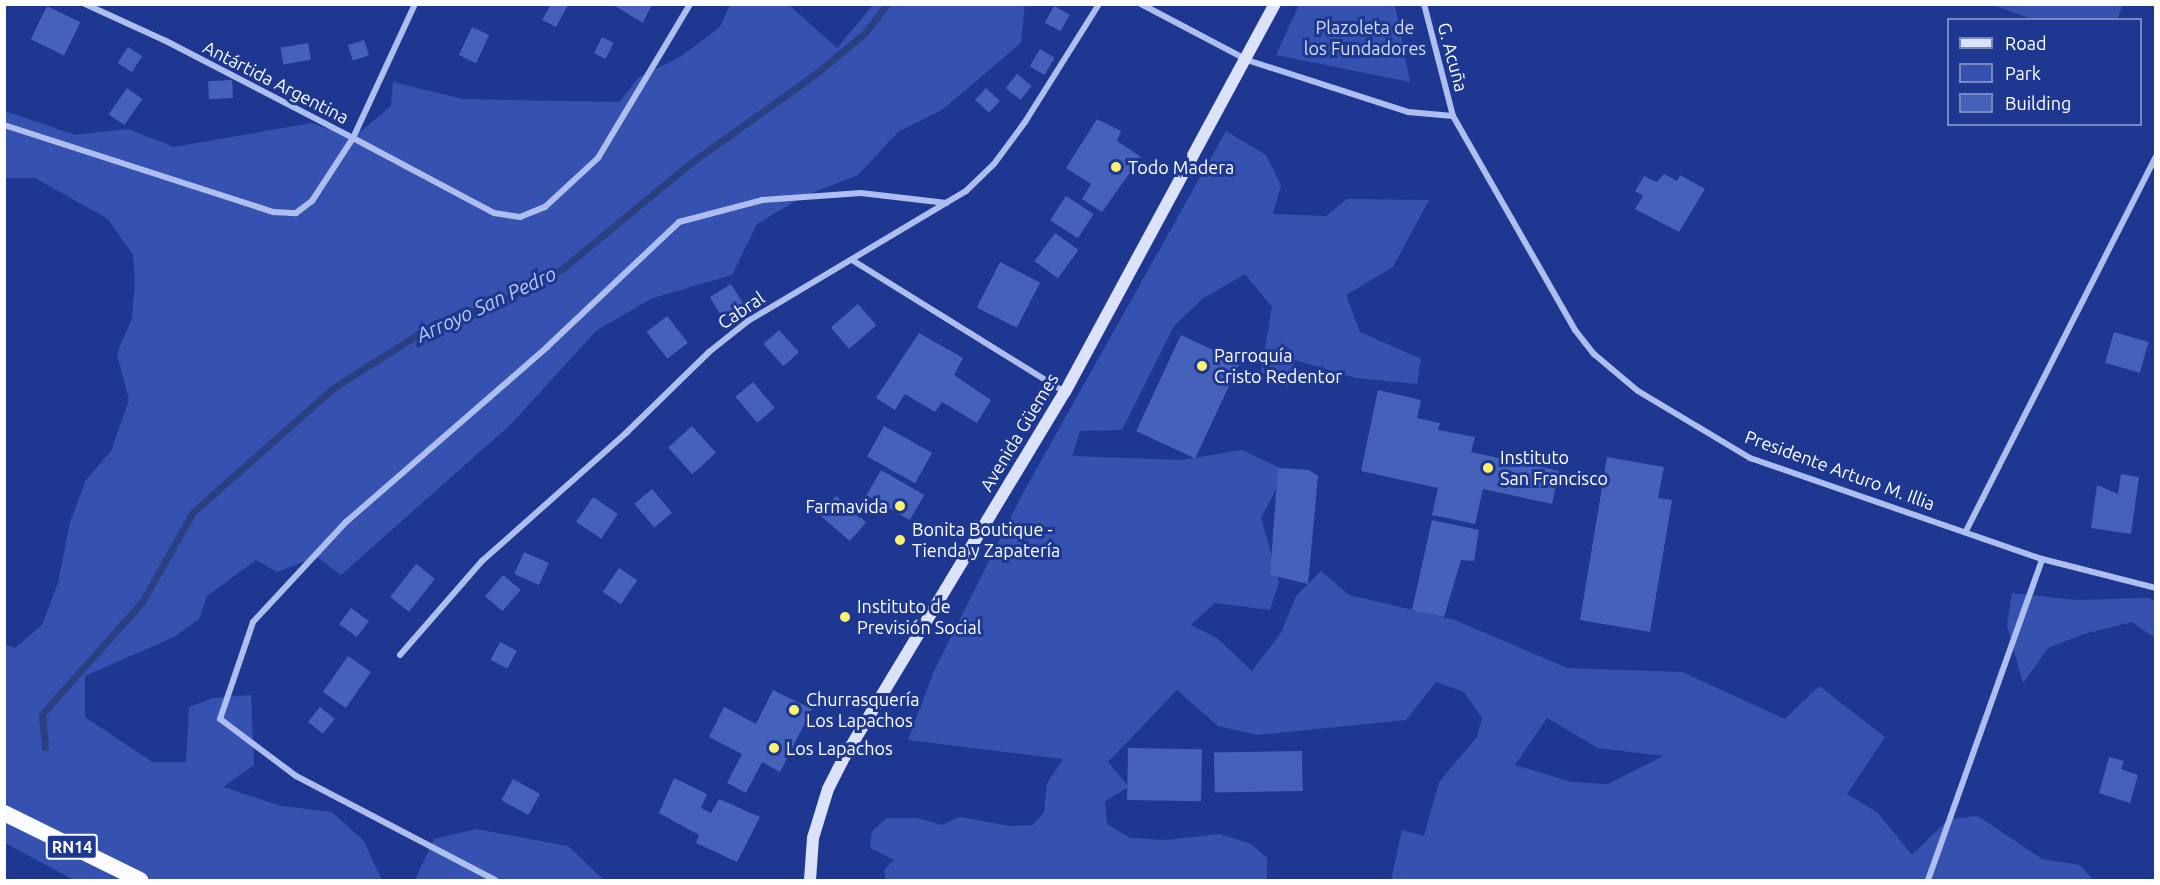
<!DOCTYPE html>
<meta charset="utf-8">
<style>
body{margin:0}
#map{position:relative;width:2160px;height:885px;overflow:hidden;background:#1e3892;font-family:Ubuntu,sans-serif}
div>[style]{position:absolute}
.green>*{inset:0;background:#3552b0}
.stream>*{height:7px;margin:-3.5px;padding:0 3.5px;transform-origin:3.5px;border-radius:3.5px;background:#2b3f83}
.building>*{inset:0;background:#4661b9;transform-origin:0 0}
.minor>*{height:6px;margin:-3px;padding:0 3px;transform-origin:3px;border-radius:3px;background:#aebeee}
.secondary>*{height:12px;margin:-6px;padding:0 6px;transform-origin:6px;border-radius:6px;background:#dbe2fa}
.trunk>*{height:16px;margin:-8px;padding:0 8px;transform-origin:8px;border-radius:8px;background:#fafbff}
.dots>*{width:16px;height:16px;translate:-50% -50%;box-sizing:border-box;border:3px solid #1e3892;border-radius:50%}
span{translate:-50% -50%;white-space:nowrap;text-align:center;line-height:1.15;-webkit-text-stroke:6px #1e3892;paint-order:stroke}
.shield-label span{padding:2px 4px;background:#1e3892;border:2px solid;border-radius:4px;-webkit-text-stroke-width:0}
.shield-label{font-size:16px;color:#fff;font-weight:700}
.park-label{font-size:18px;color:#d4defa}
.street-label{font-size:18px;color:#fff}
.poi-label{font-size:18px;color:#fff}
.left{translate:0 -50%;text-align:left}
.right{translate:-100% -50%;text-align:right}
.water-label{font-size:20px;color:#bbc9f5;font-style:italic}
.frame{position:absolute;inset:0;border:6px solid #fff;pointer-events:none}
.legend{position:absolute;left:1947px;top:18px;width:195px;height:108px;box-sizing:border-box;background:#1e3892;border:2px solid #7888be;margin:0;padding:8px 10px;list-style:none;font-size:18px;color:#fff}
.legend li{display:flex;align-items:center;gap:12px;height:30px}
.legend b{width:30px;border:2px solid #7888be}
</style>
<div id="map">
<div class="green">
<div style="clip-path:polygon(730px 5px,789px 5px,837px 48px,873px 5px,1025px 5px,1021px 43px,942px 110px,898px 132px,858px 175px,802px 197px,757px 224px,732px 275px,653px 298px,597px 330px,511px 424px,341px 575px,317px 557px,277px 572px,256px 560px,207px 596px,199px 619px,174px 637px,85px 676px,85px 717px,152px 762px,186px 762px,189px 707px,213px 698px,251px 695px,254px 765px,223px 787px,281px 806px,332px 812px,363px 840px,382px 880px,74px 880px,5px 843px,4px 644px,15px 648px,42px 625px,58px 583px,70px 522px,86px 480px,111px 451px,129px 400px,117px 354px,132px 318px,135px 280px,133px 255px,108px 219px,35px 178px,5px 178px,5px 111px,75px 135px,128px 129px,174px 147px,311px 123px,353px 138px,391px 106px,393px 82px,462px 99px,619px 102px,639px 77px,680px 57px,720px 27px)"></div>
<div style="clip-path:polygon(1299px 5px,1395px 5px,1410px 82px,1276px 55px)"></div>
<div style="clip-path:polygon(1993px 5px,2123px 5px,2117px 20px,2032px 19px)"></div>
<div style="clip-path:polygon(evenodd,1226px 131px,1266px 155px,1281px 185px,1273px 214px,1326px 216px,1347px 199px,1429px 200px,1393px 267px,1346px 295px,1360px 332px,1421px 359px,1417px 384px,1356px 378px,1295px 360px,1287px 387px,1261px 372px,1272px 307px,1245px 274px,1202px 299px,1174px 326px,1122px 430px,1080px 431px,1072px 456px,1182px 460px,1242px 450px,1286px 471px,1261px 518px,1279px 582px,1270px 610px,1215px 603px,1191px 625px,1217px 638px,1252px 671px,1281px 633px,1296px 596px,1321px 571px,1349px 595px,1455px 620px,1567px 668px,1682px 672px,1785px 719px,1819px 686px,1885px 737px,1847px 794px,1877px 812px,1912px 855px,1949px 819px,1978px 816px,2042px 859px,2080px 865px,2093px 880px,1391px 880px,1402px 830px,1424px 836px,1439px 782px,1477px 737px,1482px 718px,1464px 692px,1436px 682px,1406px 720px,1258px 735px,1218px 726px,1177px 690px,1108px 762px,1129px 787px,1105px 801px,1107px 824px,1130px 838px,1166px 840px,1219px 834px,1251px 844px,1267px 858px,1267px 880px,886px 880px,884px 870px,894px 860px,870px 848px,872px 831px,887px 818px,917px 818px,942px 825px,960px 817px,1009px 826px,1033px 825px,1044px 812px,1047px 783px,1063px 759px,908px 740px,934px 671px,1023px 493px,1226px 131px,1547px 718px,1598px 748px,1663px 756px,1608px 784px,1572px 782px,1515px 765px,1547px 718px)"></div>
<div style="clip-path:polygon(2012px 593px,2076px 600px,2148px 598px,2155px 601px,2155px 638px,2132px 622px,2084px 634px,2048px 648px,2023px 683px,2007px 626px)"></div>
<div style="clip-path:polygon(476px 829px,568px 846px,604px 880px,415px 880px,434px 839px)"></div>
</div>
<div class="stream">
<div style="left:45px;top:747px;width:33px;rotate:-95deg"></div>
<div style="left:42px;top:714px;width:150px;rotate:-48.2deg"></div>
<div style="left:142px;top:602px;width:103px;rotate:-60.5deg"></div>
<div style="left:193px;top:512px;width:187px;rotate:-41.5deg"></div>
<div style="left:333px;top:388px;width:122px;rotate:-32.3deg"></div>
<div style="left:436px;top:323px;width:66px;rotate:-17.6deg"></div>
<div style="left:499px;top:303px;width:72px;rotate:-28.4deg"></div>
<div style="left:562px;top:269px;width:168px;rotate:-39.5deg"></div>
<div style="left:692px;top:162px;width:150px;rotate:-35.5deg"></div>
<div style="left:814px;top:75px;width:66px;rotate:-39.5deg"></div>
<div style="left:865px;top:33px;width:36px;rotate:-53deg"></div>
</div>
<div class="building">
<div style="clip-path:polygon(551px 4px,568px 5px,556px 27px,542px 20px)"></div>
<div style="clip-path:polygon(612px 4px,652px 4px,643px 23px)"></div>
<div style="left:47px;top:6px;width:37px;height:37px;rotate:26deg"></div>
<div style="left:1054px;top:6px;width:18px;height:19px;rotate:29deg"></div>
<div style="left:472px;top:27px;width:19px;height:31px;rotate:25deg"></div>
<div style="left:602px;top:37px;width:13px;height:18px;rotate:27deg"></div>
<div style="left:364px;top:40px;width:16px;height:17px;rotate:72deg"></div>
<div style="left:308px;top:43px;width:17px;height:28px;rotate:80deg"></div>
<div style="left:128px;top:47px;width:17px;height:19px;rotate:33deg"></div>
<div style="left:1040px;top:49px;width:17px;height:20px;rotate:31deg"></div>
<div style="left:1017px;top:74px;width:19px;height:18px;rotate:39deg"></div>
<div style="left:232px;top:80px;width:18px;height:24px;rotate:87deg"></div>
<div style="left:127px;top:88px;width:19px;height:32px;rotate:35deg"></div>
<div style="left:986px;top:88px;width:19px;height:16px;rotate:43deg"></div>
<div style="clip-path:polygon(1097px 119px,1121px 131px,1117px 141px,1141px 157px,1102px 212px,1082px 199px,1091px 184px,1066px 168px)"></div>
<div style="clip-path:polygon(1664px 174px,1677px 181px,1680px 175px,1705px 189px,1679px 232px,1635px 209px,1643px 196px,1635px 191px,1644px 176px,1657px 182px)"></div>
<div style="left:1066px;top:196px;width:33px;height:29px;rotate:33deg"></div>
<div style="left:1055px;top:233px;width:29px;height:35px;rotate:36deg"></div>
<div style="left:1000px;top:262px;width:45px;height:51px;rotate:27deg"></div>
<div style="left:731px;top:284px;width:25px;height:25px;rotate:58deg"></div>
<div style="left:858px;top:304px;width:28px;height:36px;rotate:49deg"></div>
<div style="left:667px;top:316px;width:34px;height:26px;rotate:52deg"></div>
<div style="left:779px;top:330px;width:30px;height:21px;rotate:48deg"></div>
<div style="left:2114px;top:332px;width:36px;height:32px;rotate:16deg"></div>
<div style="clip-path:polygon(919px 333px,963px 358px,954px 375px,991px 400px,977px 423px,942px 402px,935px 412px,905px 394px,895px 410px,876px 398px)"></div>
<div style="left:1181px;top:335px;width:65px;height:106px;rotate:25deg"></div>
<div style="left:753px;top:382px;width:34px;height:23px;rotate:50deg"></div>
<div style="clip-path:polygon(1378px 390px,1421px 400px,1417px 418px,1440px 423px,1438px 430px,1475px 437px,1471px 452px,1559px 471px,1552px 504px,1483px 489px,1475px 524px,1432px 515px,1438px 488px,1361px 471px)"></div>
<div style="left:692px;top:426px;width:36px;height:32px;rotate:48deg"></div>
<div style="left:884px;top:426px;width:55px;height:35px;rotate:29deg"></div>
<div style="clip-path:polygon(1607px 457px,1664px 467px,1658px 498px,1672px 500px,1650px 632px,1580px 620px)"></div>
<div style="clip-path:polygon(1278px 468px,1309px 470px,1318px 476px,1308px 584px,1270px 575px)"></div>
<div style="left:881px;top:470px;width:50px;height:29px;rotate:30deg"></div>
<div style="clip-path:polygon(2121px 474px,2139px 477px,2131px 534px,2091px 528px,2097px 485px,2118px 494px)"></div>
<div style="left:652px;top:489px;width:31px;height:23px;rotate:50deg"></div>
<div style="left:836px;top:496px;width:40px;height:25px;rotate:41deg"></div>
<div style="left:593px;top:497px;width:30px;height:30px;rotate:34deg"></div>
<div style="clip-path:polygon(1432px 520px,1479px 530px,1474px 561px,1461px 560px,1444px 617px,1412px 610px)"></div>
<div style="left:524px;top:552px;width:27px;height:24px;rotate:24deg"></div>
<div style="left:416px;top:564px;width:24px;height:42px;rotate:38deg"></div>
<div style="left:619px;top:568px;width:22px;height:29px;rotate:34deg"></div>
<div style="left:503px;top:575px;width:23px;height:28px;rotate:40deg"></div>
<div style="left:351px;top:608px;width:22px;height:20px;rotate:36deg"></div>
<div style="left:500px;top:642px;width:19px;height:20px;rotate:28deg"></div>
<div style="left:348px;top:656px;width:28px;height:44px;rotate:35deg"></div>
<div style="clip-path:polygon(773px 690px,812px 709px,780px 772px,762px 762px,746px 793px,727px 783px,742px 754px,709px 737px,724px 707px,756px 724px)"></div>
<div style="left:320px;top:707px;width:19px;height:19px;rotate:39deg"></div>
<div style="left:1128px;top:748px;width:74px;height:52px;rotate:1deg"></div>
<div style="left:1302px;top:751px;width:40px;height:88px;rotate:89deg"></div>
<div style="clip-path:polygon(2109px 757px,2124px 761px,2121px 769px,2138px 775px,2130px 803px,2099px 793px)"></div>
<div style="clip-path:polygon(674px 778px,707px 794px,701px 808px,711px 813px,719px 799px,760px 817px,737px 862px,696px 843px,699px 835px,659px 813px)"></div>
<div style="left:513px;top:779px;width:31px;height:24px;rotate:29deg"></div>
</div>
<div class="minor">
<div style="left:85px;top:4px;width:89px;rotate:24.6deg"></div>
<div style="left:166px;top:41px;width:211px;rotate:27.4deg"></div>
<div style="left:353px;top:138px;width:148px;rotate:-65.2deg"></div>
<div style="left:1141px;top:4px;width:120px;rotate:27.8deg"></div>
<div style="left:1247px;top:60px;width:169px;rotate:17.9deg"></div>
<div style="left:1408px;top:112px;width:45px;rotate:5.1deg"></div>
<div style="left:1424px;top:4px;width:116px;rotate:75.5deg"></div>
<div style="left:1453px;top:116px;width:246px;rotate:60.3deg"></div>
<div style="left:1575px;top:330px;width:31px;rotate:52deg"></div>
<div style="left:1594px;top:354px;width:57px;rotate:40.1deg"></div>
<div style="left:1638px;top:391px;width:131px;rotate:30.9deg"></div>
<div style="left:1750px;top:458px;width:309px;rotate:19.1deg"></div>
<div style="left:2042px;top:559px;width:118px;rotate:14.3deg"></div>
<div style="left:4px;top:125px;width:284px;rotate:17.9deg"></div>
<div style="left:274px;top:212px;width:22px;rotate:3deg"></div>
<div style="left:296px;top:213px;width:20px;rotate:-37deg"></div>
<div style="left:312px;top:201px;width:75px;rotate:-56.9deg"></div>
<div style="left:353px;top:138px;width:160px;rotate:28deg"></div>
<div style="left:494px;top:213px;width:26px;rotate:9deg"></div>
<div style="left:520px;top:217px;width:27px;rotate:-22deg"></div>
<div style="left:545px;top:207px;width:72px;rotate:-42.8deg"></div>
<div style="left:598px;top:158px;width:179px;rotate:-59.1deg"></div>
<div style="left:852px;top:260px;width:251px;rotate:31.8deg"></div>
<div style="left:1966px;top:531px;width:420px;rotate:-63.1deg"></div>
<div style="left:400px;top:655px;width:125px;rotate:-48.9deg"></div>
<div style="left:482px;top:561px;width:193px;rotate:-41.6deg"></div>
<div style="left:626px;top:433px;width:116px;rotate:-44.3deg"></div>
<div style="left:709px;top:352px;width:50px;rotate:-38.5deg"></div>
<div style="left:748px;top:321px;width:254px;rotate:-30.8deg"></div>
<div style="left:966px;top:191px;width:39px;rotate:-44deg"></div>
<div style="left:994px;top:164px;width:52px;rotate:-53.6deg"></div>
<div style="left:1025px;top:122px;width:139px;rotate:-57.9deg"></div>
<div style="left:495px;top:880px;width:225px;rotate:-152.4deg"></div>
<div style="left:296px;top:776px;width:95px;rotate:-143.1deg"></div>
<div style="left:220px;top:719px;width:102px;rotate:-71.2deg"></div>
<div style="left:253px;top:622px;width:137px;rotate:-47.1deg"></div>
<div style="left:346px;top:522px;width:267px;rotate:-41deg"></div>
<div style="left:547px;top:347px;width:182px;rotate:-43.4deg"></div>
<div style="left:679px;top:222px;width:86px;rotate:-14.8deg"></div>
<div style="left:762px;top:200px;width:99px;rotate:-4deg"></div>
<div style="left:861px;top:193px;width:86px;rotate:6.7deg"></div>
<div style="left:1928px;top:880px;width:341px;rotate:-70.4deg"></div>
</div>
<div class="secondary">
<div style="left:810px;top:880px;width:42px;rotate:-85.9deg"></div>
<div style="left:813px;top:838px;width:51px;rotate:-73deg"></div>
<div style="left:828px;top:789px;width:37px;rotate:-63deg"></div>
<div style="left:845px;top:756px;width:425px;rotate:-58.9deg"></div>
<div style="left:1065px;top:392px;width:441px;rotate:-61.6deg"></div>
</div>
<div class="trunk">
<div style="left:4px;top:813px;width:152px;rotate:26.2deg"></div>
</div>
<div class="dots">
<div style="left:1116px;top:167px;background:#fdf26e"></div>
<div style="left:1202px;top:366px;background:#fdf26e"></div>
<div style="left:1488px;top:468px;background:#fdf26e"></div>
<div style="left:900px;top:506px;background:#fdf26e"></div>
<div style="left:900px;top:540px;background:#fdf26e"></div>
<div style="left:845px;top:617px;background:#fdf26e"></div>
<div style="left:794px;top:710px;background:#fdf26e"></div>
<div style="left:774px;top:748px;background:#fdf26e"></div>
</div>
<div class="shield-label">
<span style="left:72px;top:847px">RN14</span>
</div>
<div class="park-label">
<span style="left:1365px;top:38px">Plazoleta de<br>los Fundadores</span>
</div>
<div class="street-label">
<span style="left:1453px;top:57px;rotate:75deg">G. Acuña</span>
<span style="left:276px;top:82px;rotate:27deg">Antártida Argentina</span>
<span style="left:741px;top:310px;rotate:-34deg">Cabral</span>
<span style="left:1019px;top:432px;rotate:-59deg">Avenida Güemes</span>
<span style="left:1840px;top:470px;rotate:20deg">Presidente Arturo M. Illia</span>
</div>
<div class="poi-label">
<span class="left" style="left:1128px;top:167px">Todo Madera</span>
<span class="left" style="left:1214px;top:366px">Parroquía<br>Cristo Redentor</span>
<span class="left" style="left:1500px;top:468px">Instituto<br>San Francisco</span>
<span class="right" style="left:888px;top:506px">Farmavida</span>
<span class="left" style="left:912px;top:540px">Bonita Boutique -<br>Tienda y Zapatería</span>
<span class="left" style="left:857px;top:617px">Instituto de<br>Previsión Social</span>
<span class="left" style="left:806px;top:710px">Churrasquería<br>Los Lapachos</span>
<span class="left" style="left:786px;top:748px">Los Lapachos</span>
</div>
<div class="water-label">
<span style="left:486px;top:304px;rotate:-25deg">Arroyo San Pedro</span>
</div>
<div class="frame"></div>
<ul class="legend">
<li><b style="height:8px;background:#dbe2fa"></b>Road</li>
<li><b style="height:16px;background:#3552b0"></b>Park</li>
<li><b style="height:16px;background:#4661b9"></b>Building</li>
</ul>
</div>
